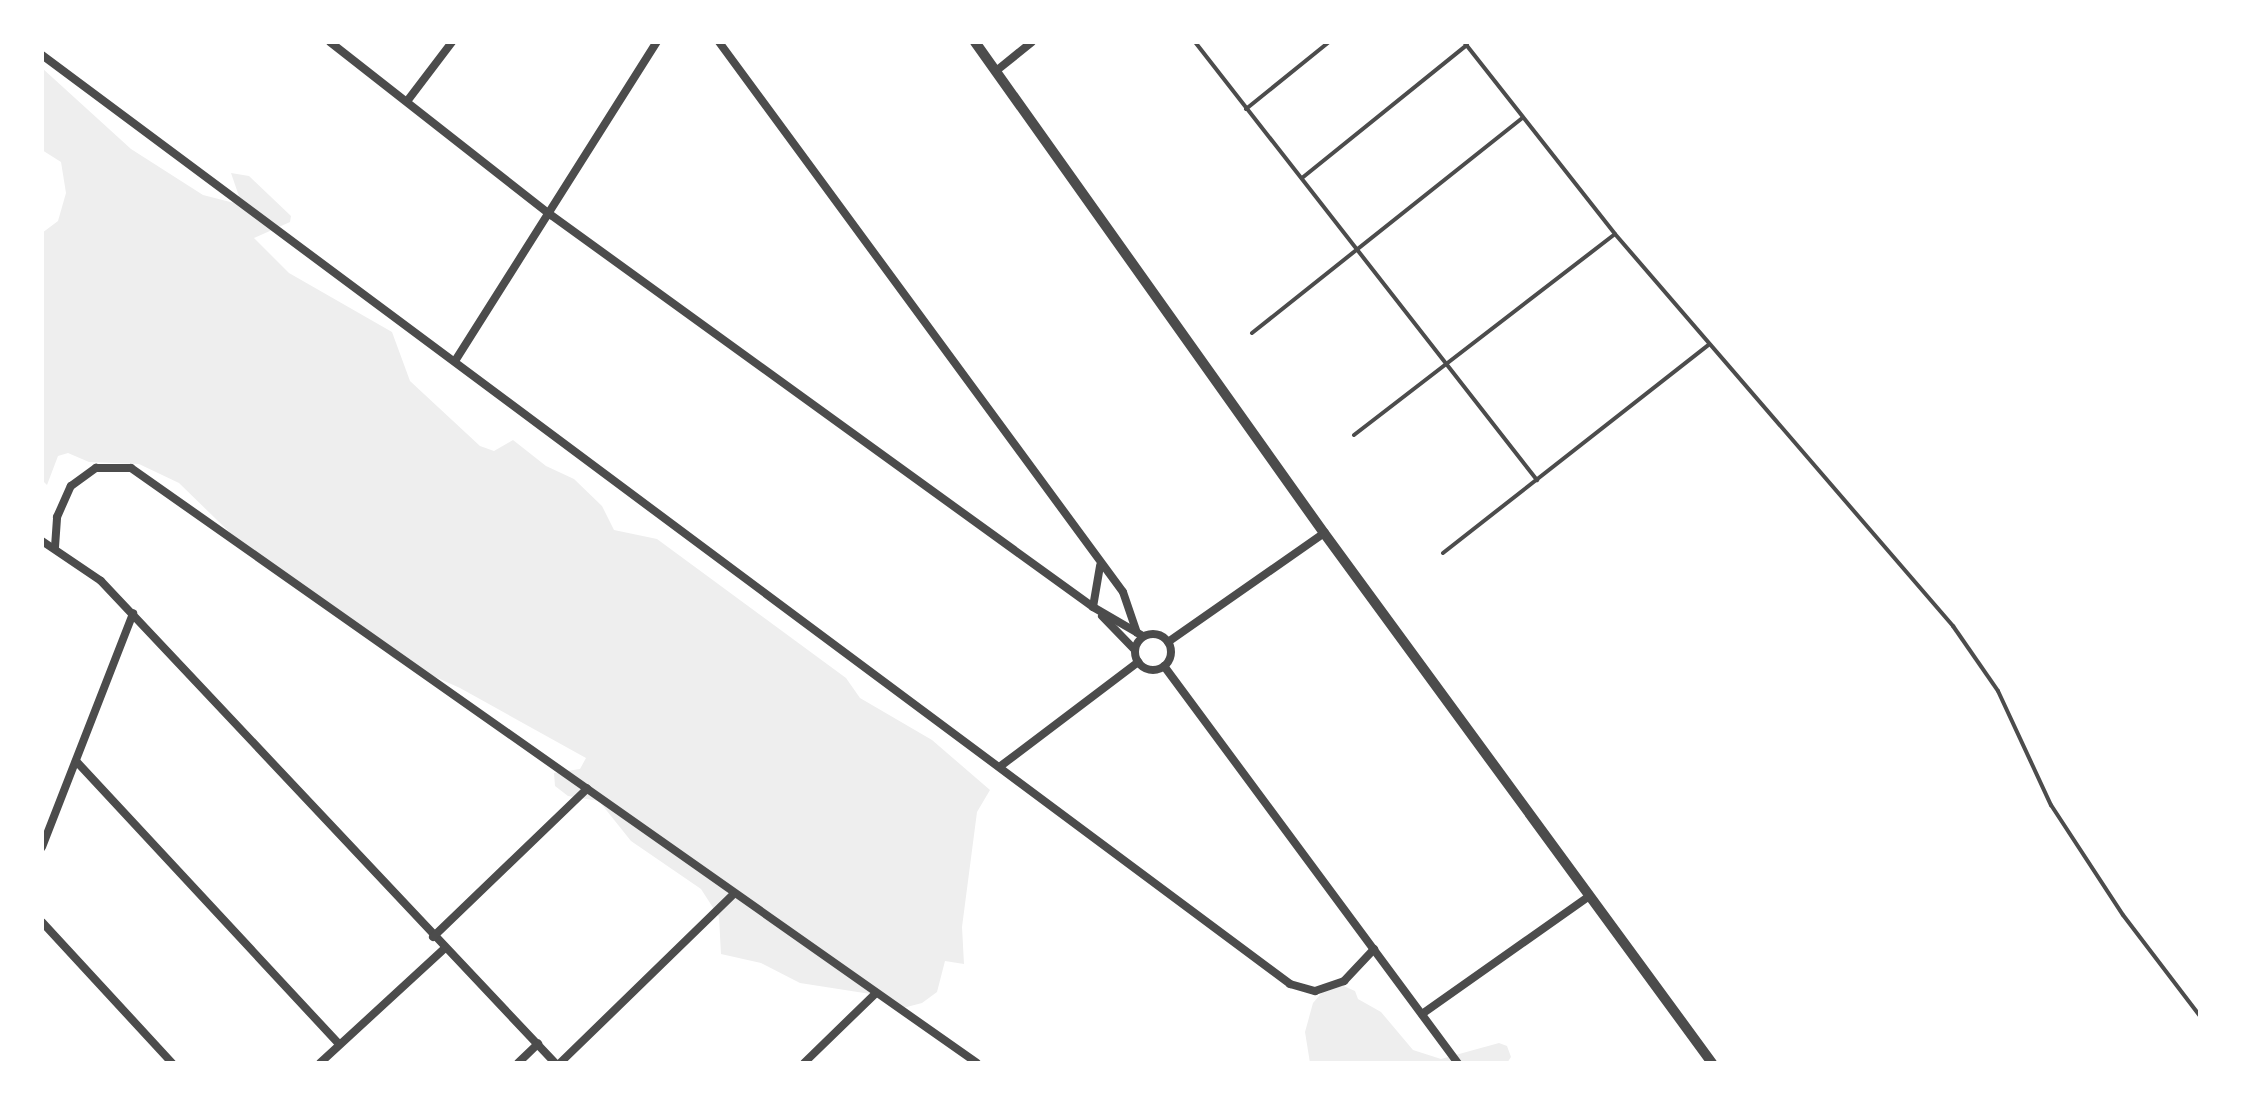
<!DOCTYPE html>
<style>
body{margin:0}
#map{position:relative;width:2242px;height:1105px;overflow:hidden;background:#fff;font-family:"Noto Sans",sans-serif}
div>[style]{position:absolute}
.green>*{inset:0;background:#eee}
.service>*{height:4px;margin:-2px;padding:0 2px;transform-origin:2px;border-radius:2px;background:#4c4c4c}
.minor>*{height:8px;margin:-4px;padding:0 4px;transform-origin:4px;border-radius:4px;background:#4c4c4c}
.minor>.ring{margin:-4px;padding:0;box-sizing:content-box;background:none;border:8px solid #4c4c4c;border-radius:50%}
.tertiary>*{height:10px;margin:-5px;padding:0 5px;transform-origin:5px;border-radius:5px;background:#4c4c4c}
span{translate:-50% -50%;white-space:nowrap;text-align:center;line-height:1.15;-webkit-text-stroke:6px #fff;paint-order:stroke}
.frame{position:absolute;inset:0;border:44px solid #fff;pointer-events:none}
</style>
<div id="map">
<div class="green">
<div style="clip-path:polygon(42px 68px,131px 149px,203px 195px,242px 205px,231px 173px,249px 176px,291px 216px,290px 222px,254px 238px,289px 273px,392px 332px,410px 381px,480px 446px,494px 451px,513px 440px,546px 466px,574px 479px,602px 506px,614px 530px,657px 539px,846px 678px,860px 698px,932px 740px,990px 790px,977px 812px,962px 927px,964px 964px,945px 961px,937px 992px,922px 1003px,899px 1009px,877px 995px,800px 983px,761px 963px,721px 954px,719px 917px,701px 889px,631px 841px,599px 801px,568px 796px,555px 786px,554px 773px,580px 769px,586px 758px,460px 688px,393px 658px,351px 618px,257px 559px,179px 483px,139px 464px,89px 462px,68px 453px,58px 456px,47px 485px,42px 480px,42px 233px,58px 221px,66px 193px,61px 162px,42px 150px)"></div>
<div style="clip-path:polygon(1332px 981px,1355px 991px,1358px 999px,1381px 1012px,1413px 1050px,1441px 1059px,1499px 1043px,1507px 1046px,1511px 1057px,1507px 1063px,1310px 1063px,1305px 1032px,1313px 1003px)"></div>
</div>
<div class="service">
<div style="left:1195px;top:42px;width:556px;rotate:52.02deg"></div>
<div style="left:1464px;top:42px;width:244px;rotate:51.8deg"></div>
<div style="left:1615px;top:234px;width:518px;rotate:49.23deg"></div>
<div style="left:1953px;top:626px;width:79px;rotate:55.3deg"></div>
<div style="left:1998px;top:691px;width:126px;rotate:65.1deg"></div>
<div style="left:2051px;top:805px;width:131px;rotate:56.8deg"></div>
<div style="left:2123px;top:915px;width:127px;rotate:52.7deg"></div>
<div style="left:1246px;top:109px;width:107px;rotate:-38.9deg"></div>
<div style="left:1302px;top:178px;width:212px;rotate:-38.9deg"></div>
<div style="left:1252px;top:333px;width:345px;rotate:-38.5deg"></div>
<div style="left:1354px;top:435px;width:329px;rotate:-37.6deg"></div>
<div style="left:1443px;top:553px;width:337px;rotate:-38.1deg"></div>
</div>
<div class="minor">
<div style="left:330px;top:42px;width:281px;rotate:38.1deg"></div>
<div style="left:551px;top:215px;width:669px;rotate:35.88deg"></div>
<div style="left:1093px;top:607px;width:58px;rotate:30.1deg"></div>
<div style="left:719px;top:42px;width:682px;rotate:53.7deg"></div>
<div style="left:1123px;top:592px;width:43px;rotate:71.1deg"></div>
<div style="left:42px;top:55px;width:1556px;rotate:36.66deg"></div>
<div style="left:1290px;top:984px;width:26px;rotate:16deg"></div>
<div style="left:1315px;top:991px;width:31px;rotate:-19deg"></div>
<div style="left:1344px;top:981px;width:44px;rotate:-46.8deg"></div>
<div style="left:996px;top:71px;width:46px;rotate:-38.9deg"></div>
<div style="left:408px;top:100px;width:73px;rotate:-52.8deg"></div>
<div style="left:455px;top:361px;width:378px;rotate:-57.7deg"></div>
<div style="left:42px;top:541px;width:71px;rotate:34.1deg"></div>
<div style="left:101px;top:581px;width:662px;rotate:46.71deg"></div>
<div style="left:55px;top:547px;width:30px;rotate:-86deg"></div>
<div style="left:57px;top:517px;width:34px;rotate:-66deg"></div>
<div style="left:71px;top:486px;width:31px;rotate:-36deg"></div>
<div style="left:96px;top:468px;width:35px"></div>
<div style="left:131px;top:468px;width:1034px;rotate:35.12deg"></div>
<div style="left:1093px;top:607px;width:42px;rotate:-80.3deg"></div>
<div style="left:1102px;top:616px;width:47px;rotate:45.9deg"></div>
<div class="ring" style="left:1135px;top:634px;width:28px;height:28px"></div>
<div style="left:1168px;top:642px;width:190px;rotate:-34.9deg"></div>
<div style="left:1164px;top:666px;width:494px;rotate:53.5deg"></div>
<div style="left:76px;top:761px;width:386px;rotate:47.1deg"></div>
<div style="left:1002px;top:765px;width:171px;rotate:-37.1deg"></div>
<div style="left:42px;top:847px;width:251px;rotate:-68.7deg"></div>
<div style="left:42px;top:922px;width:192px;rotate:47.3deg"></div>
<div style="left:433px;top:937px;width:214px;rotate:-43.9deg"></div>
<div style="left:1422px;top:1014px;width:204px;rotate:-35.2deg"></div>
<div style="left:320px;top:1063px;width:168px;rotate:-42.6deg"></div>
<div style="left:518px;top:1063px;width:28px;rotate:-44deg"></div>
<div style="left:560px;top:1063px;width:241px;rotate:-44.2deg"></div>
<div style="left:804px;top:1063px;width:100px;rotate:-44.2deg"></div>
</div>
<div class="tertiary">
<div style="left:975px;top:42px;width:602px;rotate:54.6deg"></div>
<div style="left:1324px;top:533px;width:657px;rotate:53.79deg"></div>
</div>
<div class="frame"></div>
</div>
